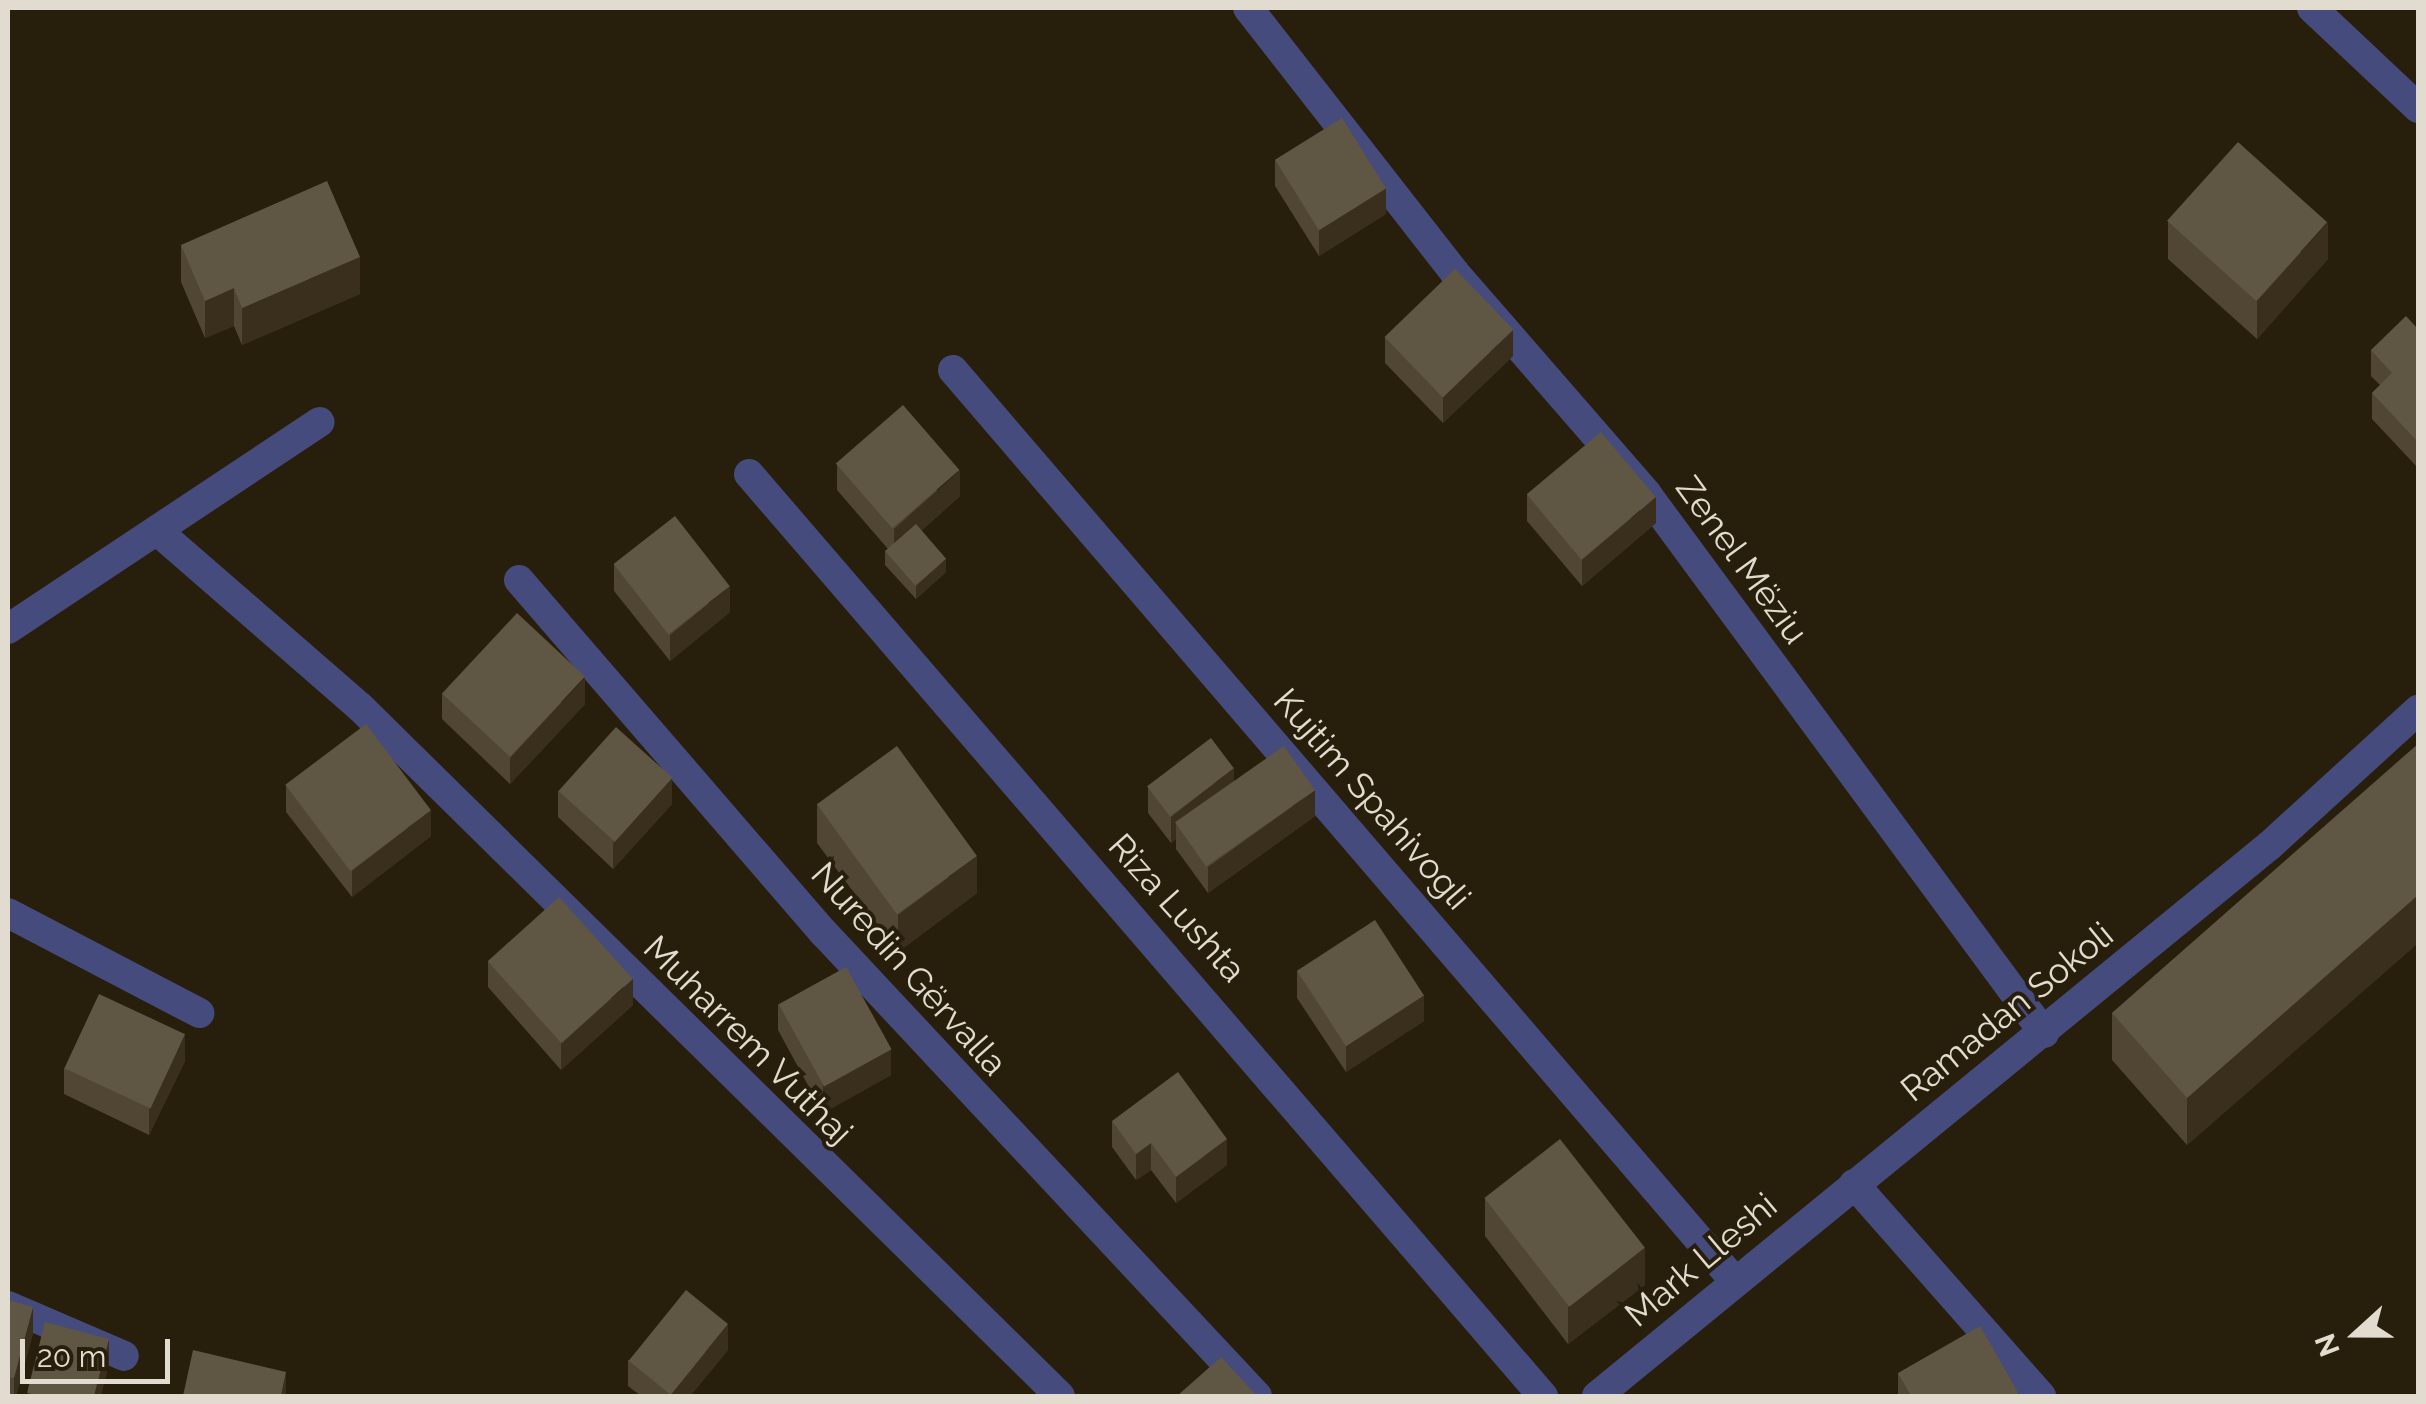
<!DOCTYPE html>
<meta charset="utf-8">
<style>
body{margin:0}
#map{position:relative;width:2426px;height:1404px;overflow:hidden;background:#271e0b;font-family:Raleway,sans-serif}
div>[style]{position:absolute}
.minor>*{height:30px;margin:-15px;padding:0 15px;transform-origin:15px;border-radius:15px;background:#464b7e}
.wall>*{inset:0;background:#504633}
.shaded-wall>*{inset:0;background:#392f1c}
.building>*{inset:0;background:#605644;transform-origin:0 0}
span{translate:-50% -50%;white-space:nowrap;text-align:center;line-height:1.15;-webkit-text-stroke:8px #271e0b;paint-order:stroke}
.street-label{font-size:35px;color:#e2dcd0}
.frame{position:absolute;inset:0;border:10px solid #e2dcd0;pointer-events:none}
.north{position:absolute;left:2306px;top:1284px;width:100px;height:100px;-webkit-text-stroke:8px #271e0b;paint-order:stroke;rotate:249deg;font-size:28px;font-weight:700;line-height:40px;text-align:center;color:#e2dcd0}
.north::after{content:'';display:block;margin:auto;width:35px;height:45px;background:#e2dcd0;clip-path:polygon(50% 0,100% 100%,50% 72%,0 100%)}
.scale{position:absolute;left:20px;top:1339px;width:150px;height:45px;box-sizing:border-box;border:5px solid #e2dcd0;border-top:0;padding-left:12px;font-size:30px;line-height:35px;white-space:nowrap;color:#e2dcd0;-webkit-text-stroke:8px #271e0b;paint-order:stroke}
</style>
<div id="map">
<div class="minor">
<div style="left:1248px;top:8px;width:336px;rotate:52deg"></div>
<div style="left:1455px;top:273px;width:291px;rotate:49deg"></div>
<div style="left:1646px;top:493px;width:671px;rotate:53.61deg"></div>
<div style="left:2312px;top:8px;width:146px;rotate:43.3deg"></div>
<div style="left:953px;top:370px;width:1196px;rotate:49.37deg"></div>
<div style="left:749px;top:474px;width:1217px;rotate:49.27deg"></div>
<div style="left:162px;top:535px;width:262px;rotate:41deg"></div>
<div style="left:360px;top:707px;width:982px;rotate:44.55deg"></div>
<div style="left:519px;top:580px;width:467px;rotate:49.2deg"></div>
<div style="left:824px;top:933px;width:634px;rotate:46.92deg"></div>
<div style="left:8px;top:629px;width:374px;rotate:-33.6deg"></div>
<div style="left:8px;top:913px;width:216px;rotate:27.6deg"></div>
<div style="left:1854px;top:1184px;width:283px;rotate:48.6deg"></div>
<div style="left:8px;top:1306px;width:126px;rotate:23.3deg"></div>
<div style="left:1597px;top:1396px;width:868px;rotate:-39.3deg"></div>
<div style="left:2269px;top:846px;width:202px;rotate:-42.4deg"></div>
</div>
<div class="wall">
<div style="clip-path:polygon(1275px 160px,1386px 214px,1319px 256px,1275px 186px)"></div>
<div style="clip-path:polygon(2168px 221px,2328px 259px,2257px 339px,2168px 259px)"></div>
<div style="clip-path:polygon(181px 245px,360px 294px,242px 345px,234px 326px,205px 338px,181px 282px)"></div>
<div style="clip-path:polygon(2418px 329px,2418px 468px,2372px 419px,2372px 393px,2380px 385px,2371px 376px,2371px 350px)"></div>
<div style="clip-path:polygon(1385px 337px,1513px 356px,1443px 423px,1385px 363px)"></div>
<div style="clip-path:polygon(837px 464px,960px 496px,921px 531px,946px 572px,916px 599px,885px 565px,885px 551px,888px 549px,837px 490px)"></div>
<div style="clip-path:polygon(1527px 495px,1656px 523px,1582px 586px,1527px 521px)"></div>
<div style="clip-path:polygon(614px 565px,730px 612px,670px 661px,614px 591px)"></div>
<div style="clip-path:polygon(442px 693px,585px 704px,510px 784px,442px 719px)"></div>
<div style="clip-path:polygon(2418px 744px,2418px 943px,2187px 1145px,2112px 1060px,2112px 1013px)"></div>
<div style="clip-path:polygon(1234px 781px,1315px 816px,1208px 893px,1176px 849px,1176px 839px,1171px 843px,1148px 813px,1148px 787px)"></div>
<div style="clip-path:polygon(286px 786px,431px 836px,352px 897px,286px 812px)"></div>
<div style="clip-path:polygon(558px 791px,672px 804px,613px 869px,558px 817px)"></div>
<div style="clip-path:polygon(817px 805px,977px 893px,898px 952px,817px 843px)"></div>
<div style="clip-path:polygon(488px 961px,633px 1005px,561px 1070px,488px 987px)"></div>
<div style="clip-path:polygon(1297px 971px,1424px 1021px,1346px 1072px,1297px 998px)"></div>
<div style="clip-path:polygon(778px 1004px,891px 1075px,823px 1113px,778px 1030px)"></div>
<div style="clip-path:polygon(185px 1061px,149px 1135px,64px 1094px,64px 1068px)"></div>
<div style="clip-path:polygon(1112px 1121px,1227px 1165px,1176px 1203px,1151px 1170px,1136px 1180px,1112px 1147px)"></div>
<div style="clip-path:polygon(1485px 1199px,1645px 1285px,1568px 1344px,1485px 1236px)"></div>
<div style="clip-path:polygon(8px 1300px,33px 1333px,16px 1396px,8px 1396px)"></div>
<div style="clip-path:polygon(728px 1350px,690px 1396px,641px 1396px,628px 1386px,628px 1360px)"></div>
<div style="clip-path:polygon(1898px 1373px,2020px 1396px,1898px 1396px)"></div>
</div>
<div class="shaded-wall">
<div style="clip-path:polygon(1386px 188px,1386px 214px,1319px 256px,1319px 230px)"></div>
<div style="clip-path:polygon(2328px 222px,2328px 259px,2257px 339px,2257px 301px)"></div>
<div style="clip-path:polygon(360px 257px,360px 294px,242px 345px,242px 308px)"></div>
<div style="clip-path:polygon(234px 288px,234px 326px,205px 338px,205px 301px)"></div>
<div style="clip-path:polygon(1513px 330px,1513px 356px,1443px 423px,1443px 397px)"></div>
<div style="clip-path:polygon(960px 470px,960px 496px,894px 555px,894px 529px)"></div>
<div style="clip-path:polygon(1656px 497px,1656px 523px,1582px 586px,1582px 560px)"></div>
<div style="clip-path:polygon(946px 559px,946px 572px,916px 599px,916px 586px)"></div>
<div style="clip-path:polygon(730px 586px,730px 612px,670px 661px,670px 635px)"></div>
<div style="clip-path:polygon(585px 677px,585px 704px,510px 784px,510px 758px)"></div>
<div style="clip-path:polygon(1234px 768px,1234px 794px,1176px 823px,1176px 839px,1171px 843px,1171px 817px)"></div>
<div style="clip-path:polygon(672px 778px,672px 804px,613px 869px,613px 843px)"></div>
<div style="clip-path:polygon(1315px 790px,1315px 816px,1208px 893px,1208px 867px)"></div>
<div style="clip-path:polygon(431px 810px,431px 836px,352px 897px,352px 871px)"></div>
<div style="clip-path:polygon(977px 856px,977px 893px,898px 952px,898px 915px)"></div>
<div style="clip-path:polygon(2418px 895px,2418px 943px,2187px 1145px,2187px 1098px)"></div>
<div style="clip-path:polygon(633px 979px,633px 1005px,561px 1070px,561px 1044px)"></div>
<div style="clip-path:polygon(1424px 995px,1424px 1021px,1346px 1072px,1346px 1046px)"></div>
<div style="clip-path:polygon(185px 1035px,185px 1061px,149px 1135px,149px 1109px)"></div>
<div style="clip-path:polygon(891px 1049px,891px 1075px,823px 1113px,823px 1086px)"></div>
<div style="clip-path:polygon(1227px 1139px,1227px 1165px,1176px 1203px,1176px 1177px)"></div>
<div style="clip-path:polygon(1151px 1143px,1151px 1170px,1136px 1180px,1136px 1154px)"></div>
<div style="clip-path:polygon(1645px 1248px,1645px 1285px,1568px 1344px,1568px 1307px)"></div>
<div style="clip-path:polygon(33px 1307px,33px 1333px,16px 1396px,14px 1396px,14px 1378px)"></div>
<div style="clip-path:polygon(728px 1324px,728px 1350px,690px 1396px,670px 1396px)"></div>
<div style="clip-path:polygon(109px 1339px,109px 1365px,101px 1396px,94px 1396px)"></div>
<div style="clip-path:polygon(286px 1372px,286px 1396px,281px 1396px)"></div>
</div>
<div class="building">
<div style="left:1342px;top:118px;width:83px;height:79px;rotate:58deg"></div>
<div style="left:2238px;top:142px;width:120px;height:106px;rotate:42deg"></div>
<div style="clip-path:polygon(327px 181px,360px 257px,242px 308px,234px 288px,205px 301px,181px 245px)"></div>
<div style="left:1455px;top:269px;width:84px;height:98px;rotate:46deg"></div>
<div style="clip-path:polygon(2406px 316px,2418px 329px,2418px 442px,2372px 393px,2392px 373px,2371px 350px)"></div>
<div style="left:903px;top:405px;width:86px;height:89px;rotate:49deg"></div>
<div style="left:1601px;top:432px;width:85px;height:97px;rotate:50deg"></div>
<div style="left:675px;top:516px;width:89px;height:78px;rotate:52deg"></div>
<div style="left:916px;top:524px;width:46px;height:41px;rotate:49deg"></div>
<div style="left:517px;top:613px;width:93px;height:110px;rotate:43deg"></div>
<div style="left:366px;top:724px;width:108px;height:101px;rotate:53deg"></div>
<div style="left:616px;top:727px;width:76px;height:86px;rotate:42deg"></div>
<div style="left:1211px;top:738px;width:38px;height:80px;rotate:53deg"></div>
<div style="clip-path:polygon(2418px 744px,2418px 895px,2187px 1098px,2112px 1013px)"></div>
<div style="left:897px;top:746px;width:136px;height:99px;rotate:54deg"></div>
<div style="left:1284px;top:746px;width:54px;height:133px;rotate:55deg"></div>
<div style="left:559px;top:897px;width:110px;height:96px;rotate:48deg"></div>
<div style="left:1375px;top:920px;width:90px;height:93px;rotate:57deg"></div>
<div style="left:846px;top:967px;width:94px;height:77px;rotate:61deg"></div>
<div style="left:99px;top:994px;width:95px;height:82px;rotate:25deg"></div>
<div style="clip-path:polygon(1178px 1072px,1227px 1139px,1176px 1177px,1151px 1143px,1136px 1154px,1112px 1121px)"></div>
<div style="left:1560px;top:1139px;width:138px;height:96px;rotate:52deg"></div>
<div style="left:686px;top:1290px;width:54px;height:91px;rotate:39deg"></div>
<div style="clip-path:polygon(8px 1300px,33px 1307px,14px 1378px,8px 1377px)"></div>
<div style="clip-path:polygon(45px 1322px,109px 1339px,94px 1396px,39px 1396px,27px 1393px)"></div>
<div style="clip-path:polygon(1980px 1326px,2020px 1396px,1911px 1396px,1898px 1373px)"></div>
<div style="clip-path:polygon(193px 1350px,286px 1372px,281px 1396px,183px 1396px)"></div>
<div style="clip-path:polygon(1221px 1357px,1257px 1396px,1177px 1396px)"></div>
</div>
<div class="street-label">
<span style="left:1742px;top:560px;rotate:54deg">Zenel Mëziu</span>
<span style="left:1372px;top:799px;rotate:49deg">Kujtim Spahivogli</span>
<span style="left:1177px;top:908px;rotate:48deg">Riza Lushta</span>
<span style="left:909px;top:969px;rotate:48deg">Nuredin Gërvalla</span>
<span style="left:2007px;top:1012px;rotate:-39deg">Ramadan Sokoli</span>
<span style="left:748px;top:1040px;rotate:45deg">Muharrem Vuthaj</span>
<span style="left:1701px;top:1260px;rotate:-40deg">Mark Lleshi</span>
</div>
<div class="frame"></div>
<div class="north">N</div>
<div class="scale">20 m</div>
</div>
